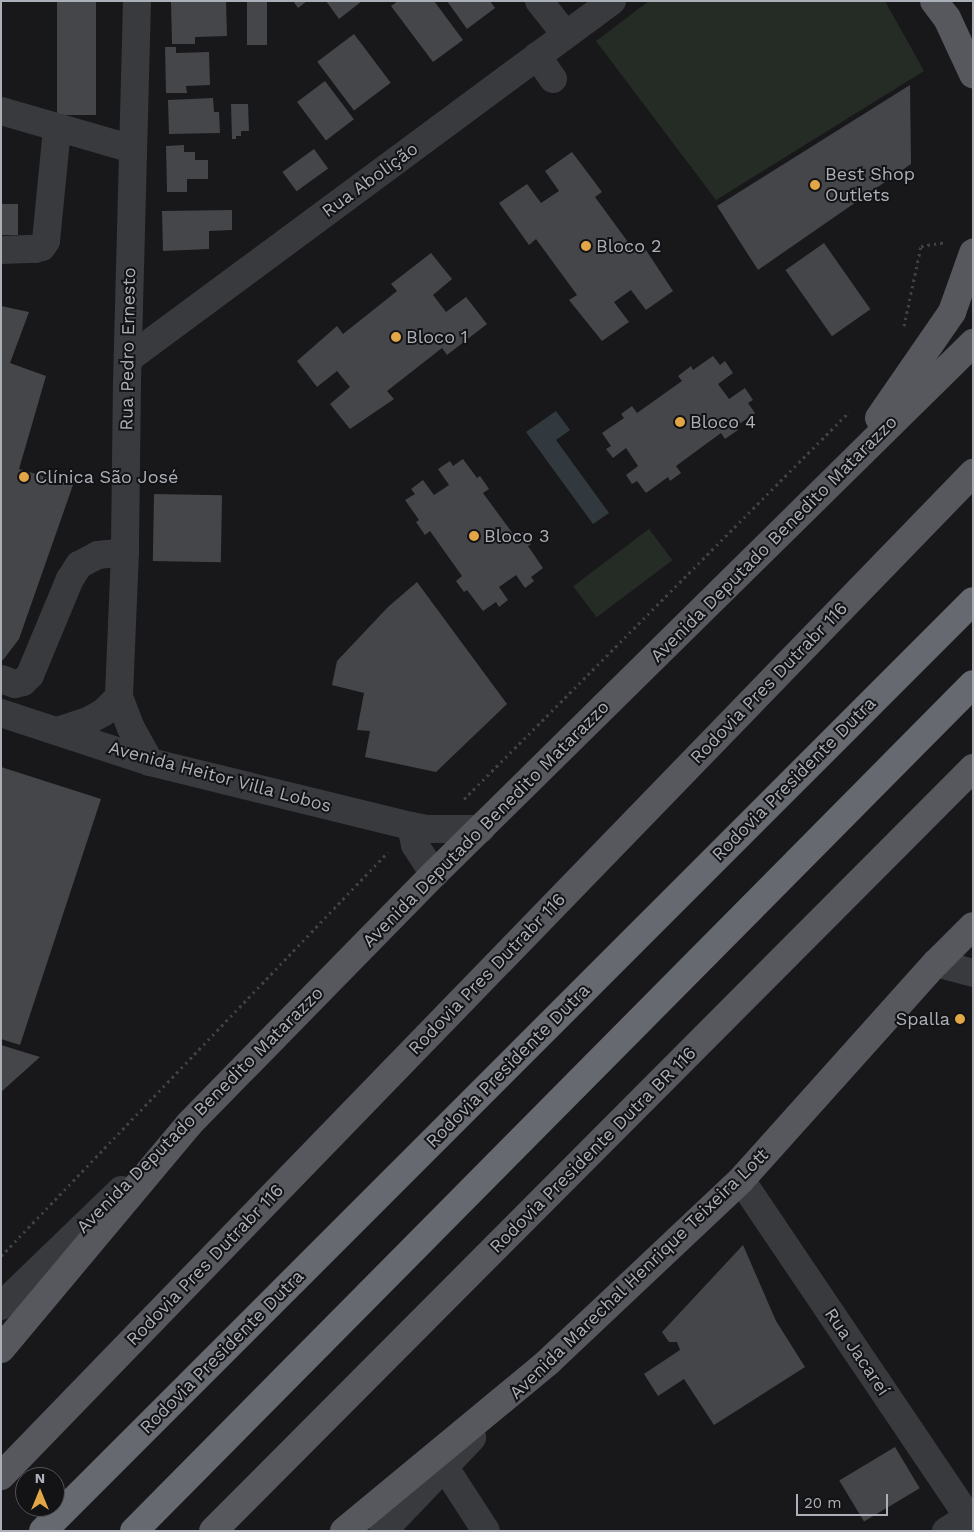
<!DOCTYPE html>
<meta charset="utf-8">
<style>
body{margin:0}
#map{position:relative;width:974px;height:1532px;overflow:hidden;background:#18181a;font-family:"Work Sans",sans-serif}
div>[style]{position:absolute}
.green>*{inset:0;background:#242c25;transform-origin:0 0}
.water>*{inset:0;background:#31393f}
.building>*{inset:0;background:#45464a;transform-origin:0 0}
.path>*{height:3px;margin-top:-1.5px;transform-origin:0;background:repeating-linear-gradient(90deg,#3f4145 0 2.5px,transparent 0 6.5px)}
.minor>*{height:28px;margin:-14px;padding:0 14px;transform-origin:14px;border-radius:14px;background:#393a3e}
.major>*{height:28px;margin:-14px;padding:0 14px;transform-origin:14px;border-radius:14px;background:#56585d}
.highway>*{height:28px;margin:-14px;padding:0 14px;transform-origin:14px;border-radius:14px;background:#66696f}
.dots>*{width:14px;height:14px;translate:-50% -50%;box-sizing:border-box;border:2px solid #131315;border-radius:50%}
span{translate:-50% -50%;white-space:nowrap;text-align:center;line-height:1.15;-webkit-text-stroke:4px #131315;paint-order:stroke}
.poi-label{font-size:18px;color:#abb0b8}
.left{translate:0 -50%;text-align:left}
.right{translate:-100% -50%;text-align:right}
.street-label{font-size:18px;color:#abb0b8}
.frame{position:absolute;inset:0;border:2px solid #abb0b8;pointer-events:none}
.north{position:absolute;left:15px;top:1467px;width:50px;height:50px;box-sizing:border-box;background:#131315;border:1px solid #505256;border-radius:50%;rotate:0deg;font-size:14px;font-weight:700;line-height:20px;text-align:center;color:#abb0b8}
.north::after{content:'';display:block;margin:auto;width:18px;height:22px;background:#e2a647;clip-path:polygon(50% 0,100% 100%,50% 72%,0 100%)}
.scale{position:absolute;left:796px;top:1494px;width:92px;height:22px;box-sizing:border-box;border:2px solid #abb0b8;border-top:0;padding-left:6px;font-size:15px;line-height:18px;white-space:nowrap;color:#abb0b8;-webkit-text-stroke:4px #131315;paint-order:stroke}
</style>
<div id="map">
<div class="green">
<div style="clip-path:polygon(649px 1px,885px 1px,924px 71px,716px 200px,596px 41px)"></div>
<div style="left:649px;top:529px;width:39px;height:95px;rotate:53deg"></div>
</div>
<div class="water">
<div style="clip-path:polygon(556px 411px,570px 430px,556px 440px,609px 513px,593px 524px,526px 432px)"></div>
</div>
<div class="building">
<div style="left:57px;top:1px;width:39px;height:114px"></div>
<div style="clip-path:polygon(226px 1px,227px 36px,195px 37px,195px 44px,172px 44px,171px 2px)"></div>
<div style="left:247px;top:1px;width:20px;height:44px"></div>
<div style="clip-path:polygon(293px 1px,307px 1px,298px 8px)"></div>
<div style="clip-path:polygon(326px 1px,362px 1px,339px 19px)"></div>
<div style="clip-path:polygon(398px 1px,434px 1px,463px 40px,433px 62px,391px 6px)"></div>
<div style="clip-path:polygon(447px 1px,490px 1px,495px 8px,467px 29px)"></div>
<div style="left:354px;top:34px;width:61px;height:46px;rotate:53deg"></div>
<div style="clip-path:polygon(165px 47px,176px 47px,176px 53px,209px 52px,210px 85px,186px 86px,187px 93px,166px 93px)"></div>
<div style="left:325px;top:81px;width:48px;height:35px;rotate:53deg"></div>
<div style="clip-path:polygon(910px 85px,911px 164px,758px 270px,717px 206px)"></div>
<div style="clip-path:polygon(213px 98px,214px 112px,219px 112px,220px 133px,169px 134px,168px 100px)"></div>
<div style="clip-path:polygon(231px 104px,248px 104px,249px 131px,241px 131px,241px 136px,236px 136px,236px 139px,232px 139px)"></div>
<div style="clip-path:polygon(184px 145px,184px 152px,195px 152px,195px 160px,208px 160px,208px 179px,187px 179px,187px 192px,167px 192px,166px 146px)"></div>
<div style="left:314px;top:149px;width:24px;height:39px;rotate:54deg"></div>
<div style="clip-path:polygon(572px 152px,602px 192px,595px 197px,636px 253px,644px 247px,673px 291px,646px 310px,631px 290px,614px 302px,629px 322px,602px 341px,569px 300px,577px 295px,536px 239px,529px 245px,499px 203px,527px 184px,541px 203px,559px 191px,545px 171px)"></div>
<div style="left:1px;top:204px;width:17px;height:31px"></div>
<div style="clip-path:polygon(232px 210px,232px 230px,209px 231px,209px 249px,163px 251px,162px 211px)"></div>
<div style="left:824px;top:243px;width:81px;height:47px;rotate:55deg"></div>
<div style="clip-path:polygon(431px 253px,452px 279px,433px 295px,446px 312px,466px 297px,487px 324px,447px 355px,442px 348px,387px 391px,394px 399px,350px 429px,330px 404px,350px 387px,337px 371px,317px 387px,297px 361px,337px 326px,343px 334px,397px 291px,391px 284px)"></div>
<div style="clip-path:polygon(1px 306px,29px 312px,10px 363px,46px 376px,19px 469px,73px 485px,19px 639px,3px 660px,1px 659px)"></div>
<div style="clip-path:polygon(713px 356px,720px 365px,725px 361px,733px 373px,718px 384px,729px 399px,745px 388px,753px 400px,748px 403px,755px 413px,735px 427px,738px 430px,725px 439px,721px 433px,676px 466px,681px 473px,670px 481px,668px 477px,646px 493px,637px 481px,632px 484px,626px 475px,638px 466px,626px 448px,613px 458px,606px 449px,611px 446px,602px 433px,624px 418px,621px 414px,632px 406px,637px 413px,682px 381px,678px 376px,691px 366px,693px 370px)"></div>
<div style="clip-path:polygon(463px 459px,477px 478px,480px 476px,489px 489px,483px 493px,516px 538px,523px 532px,531px 544px,528px 546px,543px 568px,531px 577px,534px 581px,525px 588px,516px 575px,499px 587px,508px 600px,499px 607px,496px 602px,483px 611px,467px 590px,464px 592px,456px 581px,462px 576px,430px 531px,425px 535px,416px 522px,419px 520px,405px 500px,415px 494px,411px 489px,423px 480px,434px 495px,449px 485px,438px 469px,450px 461px,453px 466px)"></div>
<div style="left:154px;top:494px;width:68px;height:67px;rotate:1deg"></div>
<div style="clip-path:polygon(417px 582px,507px 704px,436px 772px,365px 757px,370px 731px,357px 730px,364px 693px,332px 685px,337px 661px,388px 607px)"></div>
<div style="clip-path:polygon(1px 767px,101px 799px,20px 1045px,1px 1039px)"></div>
<div style="clip-path:polygon(1px 1045px,40px 1057px,1px 1092px)"></div>
<div style="clip-path:polygon(743px 1245px,776px 1321px,805px 1367px,714px 1425px,684px 1379px,658px 1396px,644px 1374px,680px 1350px,677px 1342px,669px 1342px,662px 1332px)"></div>
<div style="left:895px;top:1447px;width:48px;height:65px;rotate:59deg"></div>
</div>
<div class="path">
<div style="left:904px;top:326px;width:82px;rotate:-78deg"></div>
<div style="left:921px;top:246px;width:24px;rotate:-9deg"></div>
<div style="left:464px;top:799px;width:546px;rotate:-45.15deg"></div>
<div style="left:1px;top:1256px;width:559px;rotate:-46.23deg"></div>
</div>
<div class="minor">
<div style="left:137px;top:1px;width:380px;rotate:91.5deg"></div>
<div style="left:127px;top:381px;width:171px;rotate:90.7deg"></div>
<div style="left:125px;top:552px;width:145px;rotate:92.4deg"></div>
<div style="left:119px;top:697px;width:33px;rotate:69deg"></div>
<div style="left:131px;top:728px;width:39px;rotate:61deg"></div>
<div style="left:539px;top:1px;width:43px;rotate:51.5deg"></div>
<div style="left:537px;top:56px;width:28px;rotate:55deg"></div>
<div style="left:1px;top:111px;width:137px;rotate:16.1deg"></div>
<div style="left:1px;top:250px;width:34px;rotate:-2deg"></div>
<div style="left:35px;top:249px;width:7px;rotate:-16deg"></div>
<div style="left:42px;top:247px;width:7px;rotate:-56deg"></div>
<div style="left:46px;top:241px;width:114px;rotate:-84.4deg"></div>
<div style="left:128px;top:359px;width:602px;rotate:-36.49deg"></div>
<div style="left:1px;top:679px;width:15px;rotate:20deg"></div>
<div style="left:15px;top:684px;width:8px;rotate:-14deg"></div>
<div style="left:23px;top:682px;width:10px;rotate:-45deg"></div>
<div style="left:30px;top:675px;width:104px;rotate:-67.4deg"></div>
<div style="left:70px;top:579px;width:17px;rotate:-57deg"></div>
<div style="left:79px;top:565px;width:21px;rotate:-28deg"></div>
<div style="left:98px;top:555px;width:27px;rotate:-6deg"></div>
<div style="left:1px;top:713px;width:157px;rotate:18.2deg"></div>
<div style="left:150px;top:762px;width:269px;rotate:13.8deg"></div>
<div style="left:411px;top:826px;width:16px;rotate:11deg"></div>
<div style="left:427px;top:829px;width:54px"></div>
<div style="left:57px;top:731px;width:33px;rotate:-18deg"></div>
<div style="left:88px;top:721px;width:18px;rotate:-29deg"></div>
<div style="left:104px;top:712px;width:21px;rotate:-45deg"></div>
<div style="left:411px;top:826px;width:19px;rotate:78deg"></div>
<div style="left:415px;top:845px;width:35px;rotate:57deg"></div>
<div style="left:936px;top:963px;width:38px;rotate:15deg"></div>
<div style="left:741px;top:1180px;width:415px;rotate:56deg"></div>
<div style="left:1px;top:1306px;width:167px;rotate:-44deg"></div>
<div style="left:444px;top:1466px;width:77px;rotate:57.1deg"></div>
<div style="left:383px;top:1531px;width:129px;rotate:-46.3deg"></div>
<div style="left:946px;top:1531px;width:32px;rotate:-32deg"></div>
</div>
<div class="major">
<div style="left:934px;top:1px;width:21px;rotate:53deg"></div>
<div style="left:947px;top:18px;width:62px;rotate:65.1deg"></div>
<div style="left:879px;top:418px;width:129px;rotate:-55.4deg"></div>
<div style="left:952px;top:312px;width:63px;rotate:-70.4deg"></div>
<div style="left:1px;top:1349px;width:293px;rotate:-50.1deg"></div>
<div style="left:189px;top:1124px;width:350px;rotate:-45.6deg"></div>
<div style="left:434px;top:874px;width:757px;rotate:-44.57deg"></div>
<div style="left:1px;top:1476px;width:1397px;rotate:-45.9deg"></div>
<div style="left:213px;top:1531px;width:1077px;rotate:-45.11deg"></div>
<div style="left:344px;top:1531px;width:265px;rotate:-39.6deg"></div>
<div style="left:548px;top:1362px;width:265px;rotate:-43.3deg"></div>
<div style="left:741px;top:1180px;width:292px;rotate:-48.1deg"></div>
<div style="left:936px;top:963px;width:52px;rotate:-45deg"></div>
</div>
<div class="highway">
<div style="left:43px;top:1531px;width:1315px;rotate:-45deg"></div>
<div style="left:134px;top:1531px;width:1192px;rotate:-45.27deg"></div>
</div>
<div class="dots">
<div style="left:815px;top:185px;background:#e2a647"></div>
<div style="left:586px;top:246px;background:#e2a647"></div>
<div style="left:396px;top:337px;background:#e2a647"></div>
<div style="left:680px;top:422px;background:#e2a647"></div>
<div style="left:24px;top:477px;background:#e2a647"></div>
<div style="left:474px;top:536px;background:#e2a647"></div>
<div style="left:960px;top:1019px;background:#e2a647"></div>
</div>
<div class="poi-label">
<span class="left" style="left:825px;top:185px">Best Shop<br>Outlets</span>
<span class="left" style="left:596px;top:246px">Bloco 2</span>
<span class="left" style="left:406px;top:337px">Bloco 1</span>
<span class="left" style="left:690px;top:422px">Bloco 4</span>
<span class="left" style="left:35px;top:477px">Clínica São José</span>
<span class="left" style="left:484px;top:536px">Bloco 3</span>
<span class="right" style="left:950px;top:1019px">Spalla</span>
</div>
<div class="street-label">
<span style="left:370px;top:180px;rotate:-36deg">Rua Abolição</span>
<span style="left:128px;top:349px;rotate:-89deg">Rua Pedro Ernesto</span>
<span style="left:774px;top:539px;rotate:-45deg">Avenida Deputado Benedito Matarazzo</span>
<span style="left:769px;top:683px;rotate:-46deg">Rodovia Pres Dutrabr 116</span>
<span style="left:220px;top:777px;rotate:15deg">Avenida Heitor Villa Lobos</span>
<span style="left:794px;top:779px;rotate:-45deg">Rodovia Presidente Dutra</span>
<span style="left:486px;top:824px;rotate:-45deg">Avenida Deputado Benedito Matarazzo</span>
<span style="left:487px;top:974px;rotate:-46deg">Rodovia Pres Dutrabr 116</span>
<span style="left:508px;top:1066px;rotate:-45deg">Rodovia Presidente Dutra</span>
<span style="left:200px;top:1110px;rotate:-45deg">Avenida Deputado Benedito Matarazzo</span>
<span style="left:593px;top:1150px;rotate:-45deg">Rodovia Presidente Dutra BR 116</span>
<span style="left:205px;top:1265px;rotate:-46deg">Rodovia Pres Dutrabr 116</span>
<span style="left:639px;top:1274px;rotate:-44deg">Avenida Marechal Henrique Teixeira Lott</span>
<span style="left:222px;top:1352px;rotate:-45deg">Rodovia Presidente Dutra</span>
<span style="left:857px;top:1352px;rotate:56deg">Rua Jacareí</span>
</div>
<div class="frame"></div>
<div class="north">N</div>
<div class="scale">20 m</div>
</div>
